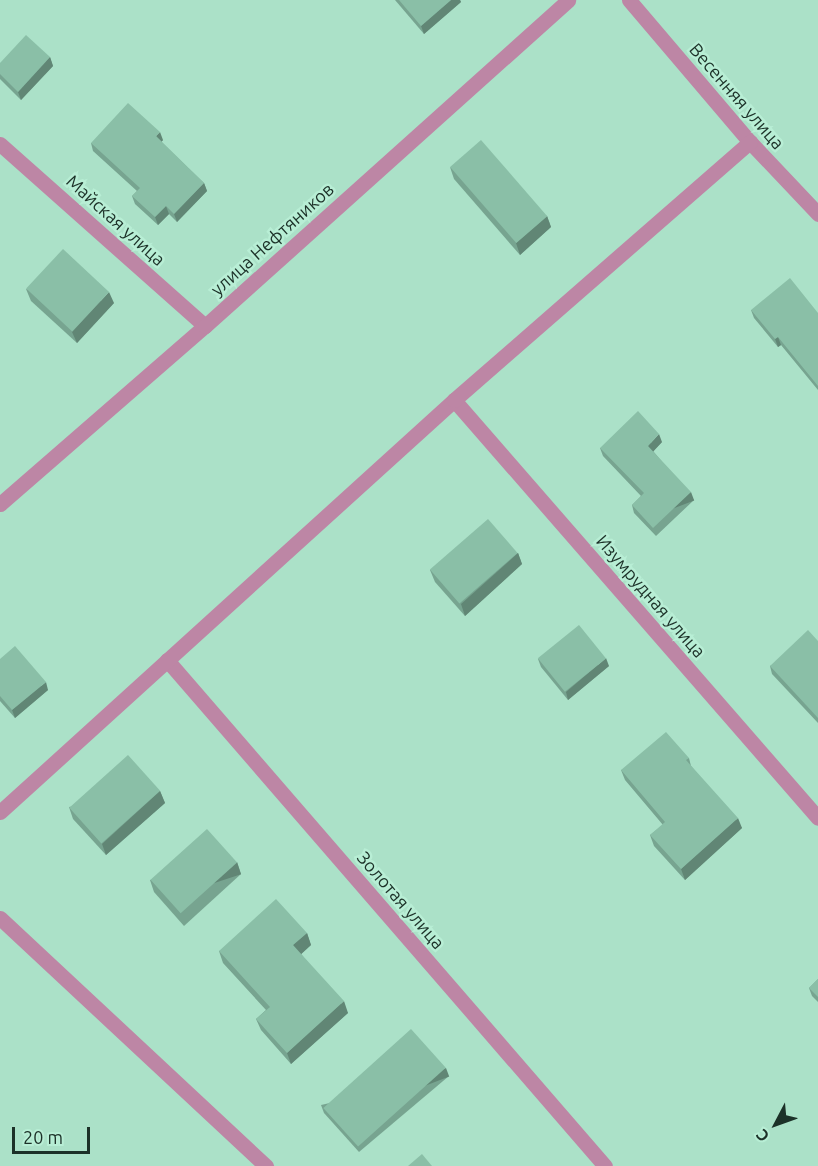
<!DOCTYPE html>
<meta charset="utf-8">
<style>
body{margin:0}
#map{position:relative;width:818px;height:1166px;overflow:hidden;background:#abe1c8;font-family:Ubuntu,sans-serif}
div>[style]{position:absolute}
.minor>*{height:15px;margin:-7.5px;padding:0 7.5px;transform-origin:7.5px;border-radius:7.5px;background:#bd86a5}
.wall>*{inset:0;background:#77a490}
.shaded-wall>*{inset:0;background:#618675;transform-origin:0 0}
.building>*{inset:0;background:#8abfa7;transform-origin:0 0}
span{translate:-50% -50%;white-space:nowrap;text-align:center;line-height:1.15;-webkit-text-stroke:5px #b8eed5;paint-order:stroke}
.street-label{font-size:18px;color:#1c3128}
.north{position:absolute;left:746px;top:1094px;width:60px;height:60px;-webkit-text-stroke:4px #b8eed5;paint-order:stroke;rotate:229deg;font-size:16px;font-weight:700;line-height:24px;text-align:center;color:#1c3128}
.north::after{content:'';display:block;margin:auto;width:21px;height:27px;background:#1c3128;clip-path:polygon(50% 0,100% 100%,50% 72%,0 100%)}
.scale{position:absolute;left:12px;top:1127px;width:78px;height:27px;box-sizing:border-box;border:3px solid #1c3128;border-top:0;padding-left:8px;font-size:18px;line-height:21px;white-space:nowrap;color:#1c3128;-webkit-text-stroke:4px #b8eed5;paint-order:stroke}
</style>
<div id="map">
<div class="minor">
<div style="left:629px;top:0;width:187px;rotate:49.6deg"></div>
<div style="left:750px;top:142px;width:99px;rotate:46.6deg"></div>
<div style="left:0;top:144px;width:274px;rotate:41.6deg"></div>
<div style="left:454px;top:400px;width:554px;rotate:48.95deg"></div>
<div style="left:0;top:504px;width:271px;rotate:-41deg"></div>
<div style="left:205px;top:326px;width:488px;rotate:-41.9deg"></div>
<div style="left:167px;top:660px;width:669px;rotate:49.12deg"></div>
<div style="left:0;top:812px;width:613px;rotate:-42.22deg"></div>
<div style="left:454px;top:400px;width:393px;rotate:-41.1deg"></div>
<div style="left:0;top:918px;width:364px;rotate:43deg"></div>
</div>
<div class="wall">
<div style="clip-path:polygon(395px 0,460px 0,461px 2px,424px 34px)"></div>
<div style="clip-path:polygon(50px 57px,53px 66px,21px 100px,0 79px,0 63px)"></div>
<div style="clip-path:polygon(163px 140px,161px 142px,204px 183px,207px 191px,177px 222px,169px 214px,158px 225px,135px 204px,132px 196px,137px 191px,93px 151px,91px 143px)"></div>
<div style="clip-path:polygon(450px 167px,547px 216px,551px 227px,520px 255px,454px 179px)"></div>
<div style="clip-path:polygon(26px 289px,114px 303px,77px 343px,31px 301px)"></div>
<div style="clip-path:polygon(751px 310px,818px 313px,818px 390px,781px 345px,778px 347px,754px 318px)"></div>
<div style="clip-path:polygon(662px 442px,653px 451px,694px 500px,656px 536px,634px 513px,632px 505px,641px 496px,603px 456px,600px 448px)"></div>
<div style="clip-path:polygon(518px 553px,522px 564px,465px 616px,435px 582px,430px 570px)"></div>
<div style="clip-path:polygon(818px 641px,818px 723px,772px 674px,770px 666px)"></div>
<div style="clip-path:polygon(0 659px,48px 690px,15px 718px,0 701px)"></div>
<div style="clip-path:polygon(538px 659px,609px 666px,568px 700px,541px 667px)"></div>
<div style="clip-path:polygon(689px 758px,691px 766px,742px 828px,685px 880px,654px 846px,650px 835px,663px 825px,625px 780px,621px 770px)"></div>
<div style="clip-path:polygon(160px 791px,165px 803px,106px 855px,73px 819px,69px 807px)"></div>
<div style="clip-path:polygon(237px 862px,241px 874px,184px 926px,154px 892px,150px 880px)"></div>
<div style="clip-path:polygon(307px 933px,311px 945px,301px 954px,348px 1013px,291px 1064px,261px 1030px,256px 1019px,266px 1010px,223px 963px,219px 951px)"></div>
<div style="clip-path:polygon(818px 979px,818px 1002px,812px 996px,809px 988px)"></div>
<div style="clip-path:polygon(449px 1076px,359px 1152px,324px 1113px,321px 1105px)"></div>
</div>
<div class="shaded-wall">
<div style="clip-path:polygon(451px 0,460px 0,461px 2px,424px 34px,421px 26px)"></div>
<div style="clip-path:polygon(50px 57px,53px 66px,21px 100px,18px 92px)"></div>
<div style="clip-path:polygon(160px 132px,163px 140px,159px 145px,156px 136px)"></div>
<div style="clip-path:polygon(204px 183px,207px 191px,177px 222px,174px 214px)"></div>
<div style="clip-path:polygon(166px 206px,169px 214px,158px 225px,155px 217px)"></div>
<div style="clip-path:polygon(547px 216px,551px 227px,520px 255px,516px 243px)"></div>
<div style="clip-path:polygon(109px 292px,114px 303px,77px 343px,72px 332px)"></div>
<div style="clip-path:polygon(778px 337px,781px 345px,778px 347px,775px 339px)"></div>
<div style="clip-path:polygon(659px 434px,662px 442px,651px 454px,648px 446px)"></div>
<div style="left:691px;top:492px;width:9px;height:52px;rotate:69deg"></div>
<div style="clip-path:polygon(518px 553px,522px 564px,465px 616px,461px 604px)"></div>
<div style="clip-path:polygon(606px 658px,609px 666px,568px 700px,566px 692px)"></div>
<div style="clip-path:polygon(46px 682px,48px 690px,15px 718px,12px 710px)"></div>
<div style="clip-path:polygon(160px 791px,165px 803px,106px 855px,102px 844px)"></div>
<div style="clip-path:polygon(738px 818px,742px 828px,685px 880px,681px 869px)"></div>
<div style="left:237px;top:862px;width:13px;height:77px;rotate:72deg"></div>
<div style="clip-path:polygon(307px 933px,311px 945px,298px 957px,293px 945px)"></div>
<div style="clip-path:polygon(344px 1001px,348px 1013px,291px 1064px,287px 1053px)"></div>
<div style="left:446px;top:1068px;width:9px;height:118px;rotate:69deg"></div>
</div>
<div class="building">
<div style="clip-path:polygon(399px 0,451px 0,421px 26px)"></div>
<div style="clip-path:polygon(26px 35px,50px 57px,18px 92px,0 74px,0 63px)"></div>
<div style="clip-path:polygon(128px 103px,160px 132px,156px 136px,204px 183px,174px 214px,166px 206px,155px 217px,132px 196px,140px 188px,91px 143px)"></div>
<div style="left:481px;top:140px;width:101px;height:41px;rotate:49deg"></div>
<div style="left:63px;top:249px;width:63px;height:54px;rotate:43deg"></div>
<div style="clip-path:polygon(790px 278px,818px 313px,818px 386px,778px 337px,775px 339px,751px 310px)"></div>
<div style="clip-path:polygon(638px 411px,659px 434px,648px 446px,691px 492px,653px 528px,632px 505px,644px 493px,600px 448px)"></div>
<div style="left:488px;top:519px;width:45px;height:77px;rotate:49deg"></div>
<div style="left:579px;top:625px;width:43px;height:53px;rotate:51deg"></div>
<div style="clip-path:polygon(808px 630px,818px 641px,818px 718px,770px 666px)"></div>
<div style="clip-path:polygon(15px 646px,46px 682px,12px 710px,0 696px,0 659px)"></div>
<div style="clip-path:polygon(666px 732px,689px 758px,686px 760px,738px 818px,681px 869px,650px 835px,665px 822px,621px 770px)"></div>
<div style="left:128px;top:755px;width:48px;height:79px;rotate:48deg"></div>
<div style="left:207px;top:829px;width:45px;height:76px;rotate:48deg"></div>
<div style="clip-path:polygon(276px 899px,307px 933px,293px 945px,344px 1001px,287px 1053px,256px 1019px,270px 1007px,219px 951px)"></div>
<div style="clip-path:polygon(818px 979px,818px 997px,809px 988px)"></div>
<div style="left:411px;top:1029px;width:52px;height:118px;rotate:48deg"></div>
<div style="clip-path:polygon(422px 1154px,432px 1166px,408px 1166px)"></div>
</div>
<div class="street-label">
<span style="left:737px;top:96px;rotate:49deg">Весенняя улица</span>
<span style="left:116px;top:220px;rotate:42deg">Майская улица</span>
<span style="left:272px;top:239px;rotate:-42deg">улица Нефтяников</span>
<span style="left:651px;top:596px;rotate:49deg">Изумрудная улица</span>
<span style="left:401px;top:900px;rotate:49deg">Золотая улица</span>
</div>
<div class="north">С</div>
<div class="scale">20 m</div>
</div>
